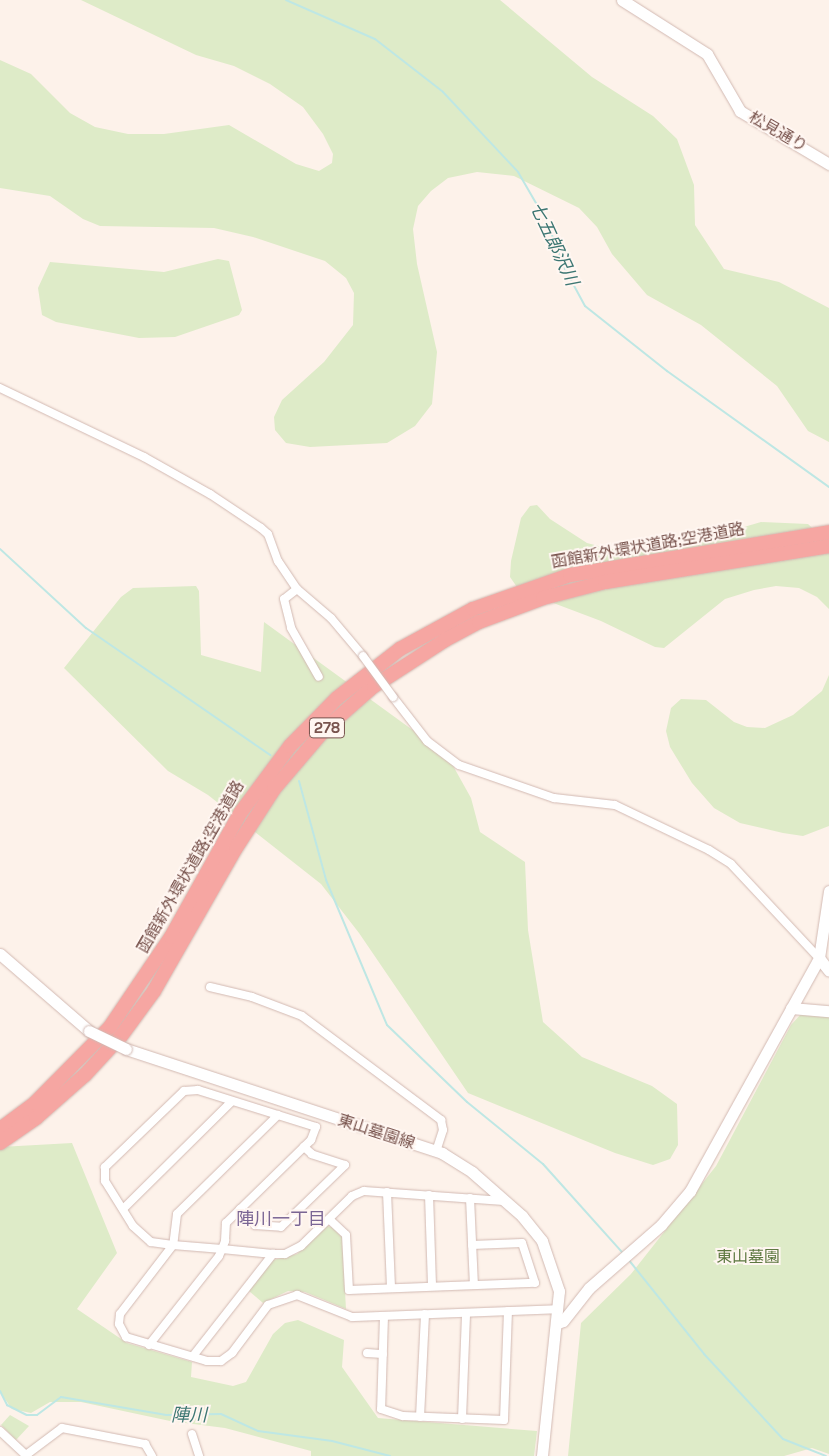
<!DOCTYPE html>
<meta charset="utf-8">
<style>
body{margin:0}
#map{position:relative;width:829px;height:1456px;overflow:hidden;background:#fdf2ea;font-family:"Space Grotesk","Noto Sans JP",sans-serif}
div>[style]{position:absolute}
.green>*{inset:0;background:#deebc8}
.stream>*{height:2px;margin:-1px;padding:0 1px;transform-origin:1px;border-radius:1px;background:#bee7e4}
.roads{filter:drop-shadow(0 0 1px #d2b9b2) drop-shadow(0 0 1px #d2b9b2)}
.street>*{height:8px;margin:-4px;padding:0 4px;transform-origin:4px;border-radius:4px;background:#fff}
.secondary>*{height:11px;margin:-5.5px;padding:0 5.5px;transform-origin:5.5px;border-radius:5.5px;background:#fff}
.highway>*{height:14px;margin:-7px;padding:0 7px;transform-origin:7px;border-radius:7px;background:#f6a6a2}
.bridges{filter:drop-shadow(0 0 1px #d2b9b2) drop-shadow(0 0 1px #d2b9b2)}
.street-bridge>*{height:8px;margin:-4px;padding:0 4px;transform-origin:4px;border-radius:4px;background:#fff}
.secondary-bridge>*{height:11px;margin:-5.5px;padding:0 5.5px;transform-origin:5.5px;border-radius:5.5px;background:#fff}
span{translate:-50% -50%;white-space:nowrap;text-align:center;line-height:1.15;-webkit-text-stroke:4px #fff6f1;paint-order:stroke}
.shield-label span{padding:1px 4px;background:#fff6f1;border:1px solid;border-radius:4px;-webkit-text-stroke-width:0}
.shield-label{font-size:15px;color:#78534d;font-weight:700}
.street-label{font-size:16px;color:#78534d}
.park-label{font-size:16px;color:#5e7841}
.water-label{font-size:18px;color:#3c7672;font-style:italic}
.neighbourhood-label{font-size:18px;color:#7a6594}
</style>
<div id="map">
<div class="green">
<div style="clip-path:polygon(81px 0,500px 0,592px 77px,653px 116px,677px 139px,694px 185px,695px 225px,724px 269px,779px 282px,829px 308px,829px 442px,808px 431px,777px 386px,701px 325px,647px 295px,612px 254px,597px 227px,579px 208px,514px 176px,477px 172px,448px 178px,431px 191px,418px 206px,413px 229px,417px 264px,437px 352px,432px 404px,415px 426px,387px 443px,310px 447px,286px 443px,275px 430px,274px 417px,282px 400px,324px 362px,353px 325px,354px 293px,346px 278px,325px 261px,253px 237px,214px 228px,100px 226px,83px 219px,50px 196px,0 188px,0 60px,31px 74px,70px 113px,95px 127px,128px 134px,164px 134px,229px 125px,296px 164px,319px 171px,332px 163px,333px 154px,323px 134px,303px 107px,270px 84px,234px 66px,196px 55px)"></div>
<div style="clip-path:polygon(218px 259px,229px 261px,242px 310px,239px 315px,175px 337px,139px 338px,56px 322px,42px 315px,38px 288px,50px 262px,164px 272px)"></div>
<div style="clip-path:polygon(537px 505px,550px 519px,587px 543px,610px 549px,669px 549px,761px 522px,808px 524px,829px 544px,829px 609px,817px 597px,799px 588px,776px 586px,754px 590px,725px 599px,664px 648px,655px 647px,601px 621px,519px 590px,510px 577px,511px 561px,521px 518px,530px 506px)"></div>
<div style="clip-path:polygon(196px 586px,199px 591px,201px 655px,261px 672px,264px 622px,447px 755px,471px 798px,480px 832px,525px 862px,528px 930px,543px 1022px,582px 1057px,652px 1086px,677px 1104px,678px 1145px,670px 1159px,653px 1165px,615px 1153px,468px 1093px,359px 933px,321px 884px,208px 795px,168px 771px,64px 668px,121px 597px,133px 588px)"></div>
<div style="clip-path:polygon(829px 675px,829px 826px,803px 836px,783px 833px,740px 823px,714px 808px,692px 783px,670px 747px,666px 731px,671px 708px,681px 699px,706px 700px,734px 722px,747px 727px,765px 728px,793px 715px,822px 691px)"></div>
<div style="clip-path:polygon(801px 1014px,829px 1017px,829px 1454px,812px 1448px,784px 1456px,568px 1456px,581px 1323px,631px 1274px,716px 1166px,791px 1025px)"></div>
<div style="clip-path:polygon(72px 1143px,117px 1253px,77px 1309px,127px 1343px,192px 1362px,191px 1377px,233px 1386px,246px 1382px,273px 1334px,285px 1323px,298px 1320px,344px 1340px,342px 1367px,378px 1418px,537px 1431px,534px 1456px,311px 1456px,311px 1451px,225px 1428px,170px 1421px,81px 1402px,50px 1402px,31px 1413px,12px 1409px,0 1392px,0 1147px)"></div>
<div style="clip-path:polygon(327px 1226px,332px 1227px,342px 1237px,346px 1309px,305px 1292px,288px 1291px,263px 1303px,249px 1291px,273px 1260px,297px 1254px)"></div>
<div style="clip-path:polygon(10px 1415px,29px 1426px,16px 1440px,1px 1425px)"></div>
</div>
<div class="stream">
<div style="left:286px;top:0;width:97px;rotate:23.7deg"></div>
<div style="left:375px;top:39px;width:86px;rotate:37.9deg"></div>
<div style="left:443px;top:92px;width:110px;rotate:46.8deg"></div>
<div style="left:518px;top:172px;width:58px;rotate:59.9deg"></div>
<div style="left:547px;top:222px;width:50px;rotate:69deg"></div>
<div style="left:565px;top:269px;width:42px;rotate:61.6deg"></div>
<div style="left:585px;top:306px;width:105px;rotate:38.4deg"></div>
<div style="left:667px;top:371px;width:199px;rotate:35.6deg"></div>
<div style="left:0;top:549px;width:117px;rotate:42.6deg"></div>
<div style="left:86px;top:628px;width:224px;rotate:34.6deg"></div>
<div style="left:299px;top:781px;width:103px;rotate:74.7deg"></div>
<div style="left:326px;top:880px;width:157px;rotate:67.2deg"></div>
<div style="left:387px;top:1025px;width:111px;rotate:43.9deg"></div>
<div style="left:467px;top:1102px;width:98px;rotate:39.2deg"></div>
<div style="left:543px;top:1164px;width:118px;rotate:48.1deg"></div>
<div style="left:628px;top:1259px;width:122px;rotate:51.3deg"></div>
<div style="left:704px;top:1354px;width:116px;rotate:47.1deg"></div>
<div style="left:783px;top:1439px;width:46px;rotate:21.6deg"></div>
<div style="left:0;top:1391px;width:16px;rotate:63deg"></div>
<div style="left:7px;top:1405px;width:22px;rotate:27deg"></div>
<div style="left:27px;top:1415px;width:10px"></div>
<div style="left:37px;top:1415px;width:30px;rotate:-37deg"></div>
<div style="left:61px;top:1397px;width:107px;rotate:9.7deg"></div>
<div style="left:166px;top:1415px;width:55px;rotate:-1deg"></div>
<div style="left:221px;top:1414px;width:41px;rotate:24.7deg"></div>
<div style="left:258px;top:1431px;width:75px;rotate:7.7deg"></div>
<div style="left:332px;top:1441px;width:60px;rotate:14.5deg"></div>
</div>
<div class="roads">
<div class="street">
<div style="left:0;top:388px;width:160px;rotate:25.6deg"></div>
<div style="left:144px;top:457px;width:76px;rotate:29.3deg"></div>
<div style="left:210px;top:494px;width:61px;rotate:33.7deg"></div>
<div style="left:261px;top:528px;width:9px;rotate:41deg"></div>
<div style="left:268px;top:534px;width:29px;rotate:70deg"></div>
<div style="left:278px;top:561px;width:34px;rotate:56deg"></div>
<div style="left:297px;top:589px;width:45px;rotate:40.5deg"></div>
<div style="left:331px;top:618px;width:50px;rotate:49.9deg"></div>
<div style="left:297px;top:589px;width:16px;rotate:142deg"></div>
<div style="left:284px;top:599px;width:30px;rotate:76deg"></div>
<div style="left:291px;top:628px;width:56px;rotate:60.3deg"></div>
<div style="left:393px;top:697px;width:56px;rotate:52.3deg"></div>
<div style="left:427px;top:741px;width:40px;rotate:37deg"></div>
<div style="left:459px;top:765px;width:101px;rotate:19.2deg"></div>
<div style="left:554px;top:798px;width:61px;rotate:6.5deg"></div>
<div style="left:615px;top:805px;width:104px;rotate:25.6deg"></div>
<div style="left:709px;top:850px;width:26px;rotate:32deg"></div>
<div style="left:731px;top:864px;width:129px;rotate:46.9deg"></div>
<div style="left:210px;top:987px;width:43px;rotate:13.4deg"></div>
<div style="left:252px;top:997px;width:53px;rotate:20.8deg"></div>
<div style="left:302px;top:1016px;width:174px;rotate:36.8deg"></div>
<div style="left:441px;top:1120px;width:10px;rotate:79deg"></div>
<div style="left:443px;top:1130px;width:22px;rotate:108deg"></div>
<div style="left:278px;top:1115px;width:141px;rotate:135.6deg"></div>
<div style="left:177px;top:1214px;width:31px;rotate:97deg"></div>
<div style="left:173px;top:1245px;width:87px;rotate:127.5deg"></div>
<div style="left:120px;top:1314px;width:10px;rotate:96deg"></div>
<div style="left:119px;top:1324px;width:15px;rotate:62deg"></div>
<div style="left:126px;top:1337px;width:84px;rotate:16.5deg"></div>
<div style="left:207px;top:1361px;width:14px"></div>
<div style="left:221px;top:1361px;width:14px;rotate:-36deg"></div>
<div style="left:232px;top:1353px;width:60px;rotate:-53.1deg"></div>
<div style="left:268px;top:1305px;width:31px;rotate:-19deg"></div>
<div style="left:297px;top:1295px;width:59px;rotate:21.8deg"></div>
<div style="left:352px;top:1317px;width:207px;rotate:-2.2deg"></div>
<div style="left:387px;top:1192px;width:96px;rotate:87.6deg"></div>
<div style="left:429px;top:1195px;width:91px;rotate:88.1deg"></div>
<div style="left:470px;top:1198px;width:87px;rotate:87.4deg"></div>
<div style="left:123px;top:1209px;width:153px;rotate:-44.7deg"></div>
<div style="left:240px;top:1209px;width:22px;rotate:47deg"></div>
<div style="left:255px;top:1225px;width:26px;rotate:4deg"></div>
<div style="left:281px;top:1227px;width:89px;rotate:-44.1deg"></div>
<div style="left:345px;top:1165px;width:35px;rotate:-162deg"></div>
<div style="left:312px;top:1154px;width:11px;rotate:-139deg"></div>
<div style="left:329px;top:1219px;width:23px;rotate:43deg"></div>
<div style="left:346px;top:1235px;width:55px;rotate:86.9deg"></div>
<div style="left:349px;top:1290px;width:186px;rotate:-2.2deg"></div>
<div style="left:535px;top:1283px;width:42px;rotate:-108deg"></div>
<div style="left:522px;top:1243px;width:50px;rotate:177.7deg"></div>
<div style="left:384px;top:1316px;width:93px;rotate:91.8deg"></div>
<div style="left:381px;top:1409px;width:23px;rotate:18deg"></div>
<div style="left:403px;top:1416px;width:101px;rotate:2.3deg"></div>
<div style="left:504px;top:1420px;width:109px;rotate:-87.9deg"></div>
<div style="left:149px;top:1345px;width:113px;rotate:-51.8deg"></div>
<div style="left:219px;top:1256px;width:8px;rotate:-67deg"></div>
<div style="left:222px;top:1249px;width:9px;rotate:-69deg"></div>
<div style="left:225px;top:1241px;width:18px;rotate:-87deg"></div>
<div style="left:226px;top:1223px;width:119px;rotate:-44.3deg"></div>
<div style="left:311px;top:1140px;width:14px;rotate:-69deg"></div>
<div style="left:316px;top:1127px;width:124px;rotate:-162.6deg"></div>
<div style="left:198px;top:1090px;width:14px;rotate:176deg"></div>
<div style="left:184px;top:1091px;width:110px;rotate:136.1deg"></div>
<div style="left:105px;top:1167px;width:14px;rotate:90deg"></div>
<div style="left:105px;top:1181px;width:53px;rotate:58.1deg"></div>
<div style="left:133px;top:1226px;width:24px;rotate:42deg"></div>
<div style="left:151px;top:1242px;width:22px;rotate:8deg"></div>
<div style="left:173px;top:1245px;width:49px;rotate:4.7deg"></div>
<div style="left:222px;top:1249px;width:51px;rotate:5.6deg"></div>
<div style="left:273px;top:1254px;width:12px"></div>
<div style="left:285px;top:1254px;width:18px;rotate:-27deg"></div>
<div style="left:301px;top:1246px;width:71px;rotate:-44.4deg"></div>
<div style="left:352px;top:1196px;width:13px;rotate:-23deg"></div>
<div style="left:364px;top:1191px;width:140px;rotate:4.1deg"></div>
<div style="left:367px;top:1353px;width:16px;rotate:4deg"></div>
<div style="left:193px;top:1356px;width:130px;rotate:-51.9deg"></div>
<div style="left:420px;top:1417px;width:103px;rotate:-87.2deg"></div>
<div style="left:462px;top:1419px;width:106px;rotate:-87.8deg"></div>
<div style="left:0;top:1431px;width:37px;rotate:43deg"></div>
<div style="left:192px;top:1434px;width:23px;rotate:72deg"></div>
<div style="left:26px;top:1455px;width:45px;rotate:-36.9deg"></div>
<div style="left:62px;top:1428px;width:85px;rotate:10.9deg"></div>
<div style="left:145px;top:1444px;width:14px;rotate:60deg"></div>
</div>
<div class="secondary">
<div style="left:622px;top:0;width:101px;rotate:32.4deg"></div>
<div style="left:707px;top:54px;width:66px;rotate:59.9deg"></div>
<div style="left:740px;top:111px;width:104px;rotate:30.8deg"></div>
<div style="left:829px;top:891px;width:68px;rotate:98.5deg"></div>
<div style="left:819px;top:958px;width:16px;rotate:52deg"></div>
<div style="left:0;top:954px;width:118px;rotate:40.9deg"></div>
<div style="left:791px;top:1008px;width:38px;rotate:5deg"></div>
<div style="left:126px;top:1049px;width:333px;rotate:18.2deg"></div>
<div style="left:442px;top:1153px;width:36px;rotate:32deg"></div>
<div style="left:472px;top:1172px;width:67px;rotate:41.3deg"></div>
<div style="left:522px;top:1216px;width:32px;rotate:51deg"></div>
<div style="left:542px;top:1241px;width:53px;rotate:71.2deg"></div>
<div style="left:559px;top:1291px;width:166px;rotate:95.9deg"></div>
<div style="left:558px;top:1323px;width:5px;rotate:-22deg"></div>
<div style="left:563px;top:1321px;width:42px;rotate:-51.8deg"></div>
<div style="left:589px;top:1288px;width:96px;rotate:-41.2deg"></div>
<div style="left:661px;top:1225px;width:45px;rotate:-49.5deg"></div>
<div style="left:690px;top:1191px;width:266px;rotate:-61deg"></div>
</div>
<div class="highway">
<div style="left:0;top:1129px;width:44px;rotate:-36.6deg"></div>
<div style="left:35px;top:1103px;width:107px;rotate:-45.4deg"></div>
<div style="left:110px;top:1027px;width:109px;rotate:-55.9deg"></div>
<div style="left:171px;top:937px;width:143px;rotate:-60.8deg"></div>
<div style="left:241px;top:812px;width:82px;rotate:-53.4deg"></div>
<div style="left:290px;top:746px;width:67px;rotate:-45.6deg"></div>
<div style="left:337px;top:698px;width:80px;rotate:-37.9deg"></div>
<div style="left:400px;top:649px;width:83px;rotate:-28.7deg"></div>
<div style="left:473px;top:609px;width:103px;rotate:-19.3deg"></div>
<div style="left:570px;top:575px;width:263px;rotate:-9.4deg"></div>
<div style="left:0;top:1143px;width:44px;rotate:-34.8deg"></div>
<div style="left:36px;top:1118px;width:65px;rotate:-41.3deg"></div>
<div style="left:85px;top:1075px;width:53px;rotate:-47.3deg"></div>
<div style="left:121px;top:1036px;width:56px;rotate:-53.7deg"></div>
<div style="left:154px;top:991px;width:165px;rotate:-60.2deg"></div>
<div style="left:236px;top:848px;width:70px;rotate:-57.2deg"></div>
<div style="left:274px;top:789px;width:79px;rotate:-49.6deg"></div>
<div style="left:325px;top:729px;width:65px;rotate:-41.3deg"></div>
<div style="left:374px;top:686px;width:85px;rotate:-32.9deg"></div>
<div style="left:445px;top:640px;width:38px;rotate:-28deg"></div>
<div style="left:479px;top:622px;width:68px;rotate:-20.6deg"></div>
<div style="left:543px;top:598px;width:64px;rotate:-14.5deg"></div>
<div style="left:605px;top:582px;width:227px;rotate:-9.1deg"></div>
</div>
</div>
<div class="bridges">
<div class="street-bridge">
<div style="left:363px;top:656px;width:51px;rotate:53.8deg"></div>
</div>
<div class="secondary-bridge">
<div style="left:89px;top:1031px;width:41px;rotate:25.9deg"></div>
</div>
</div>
<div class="shield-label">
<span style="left:327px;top:728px">278</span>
</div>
<div class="street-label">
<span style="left:778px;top:132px;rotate:30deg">松見通り</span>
<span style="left:648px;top:546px;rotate:-10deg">函館新外環状道路;空港道路</span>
<span style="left:191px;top:867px;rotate:-60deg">函館新外環状道路;空港道路</span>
<span style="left:376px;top:1132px;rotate:18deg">東山墓園線</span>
</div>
<div class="park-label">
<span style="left:748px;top:1257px">東山墓園</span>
</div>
<div class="water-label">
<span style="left:554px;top:244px;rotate:65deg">七五郎沢川</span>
<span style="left:189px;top:1415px">陣川</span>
</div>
<div class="neighbourhood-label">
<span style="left:281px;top:1219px">陣川一丁目</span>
</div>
</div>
